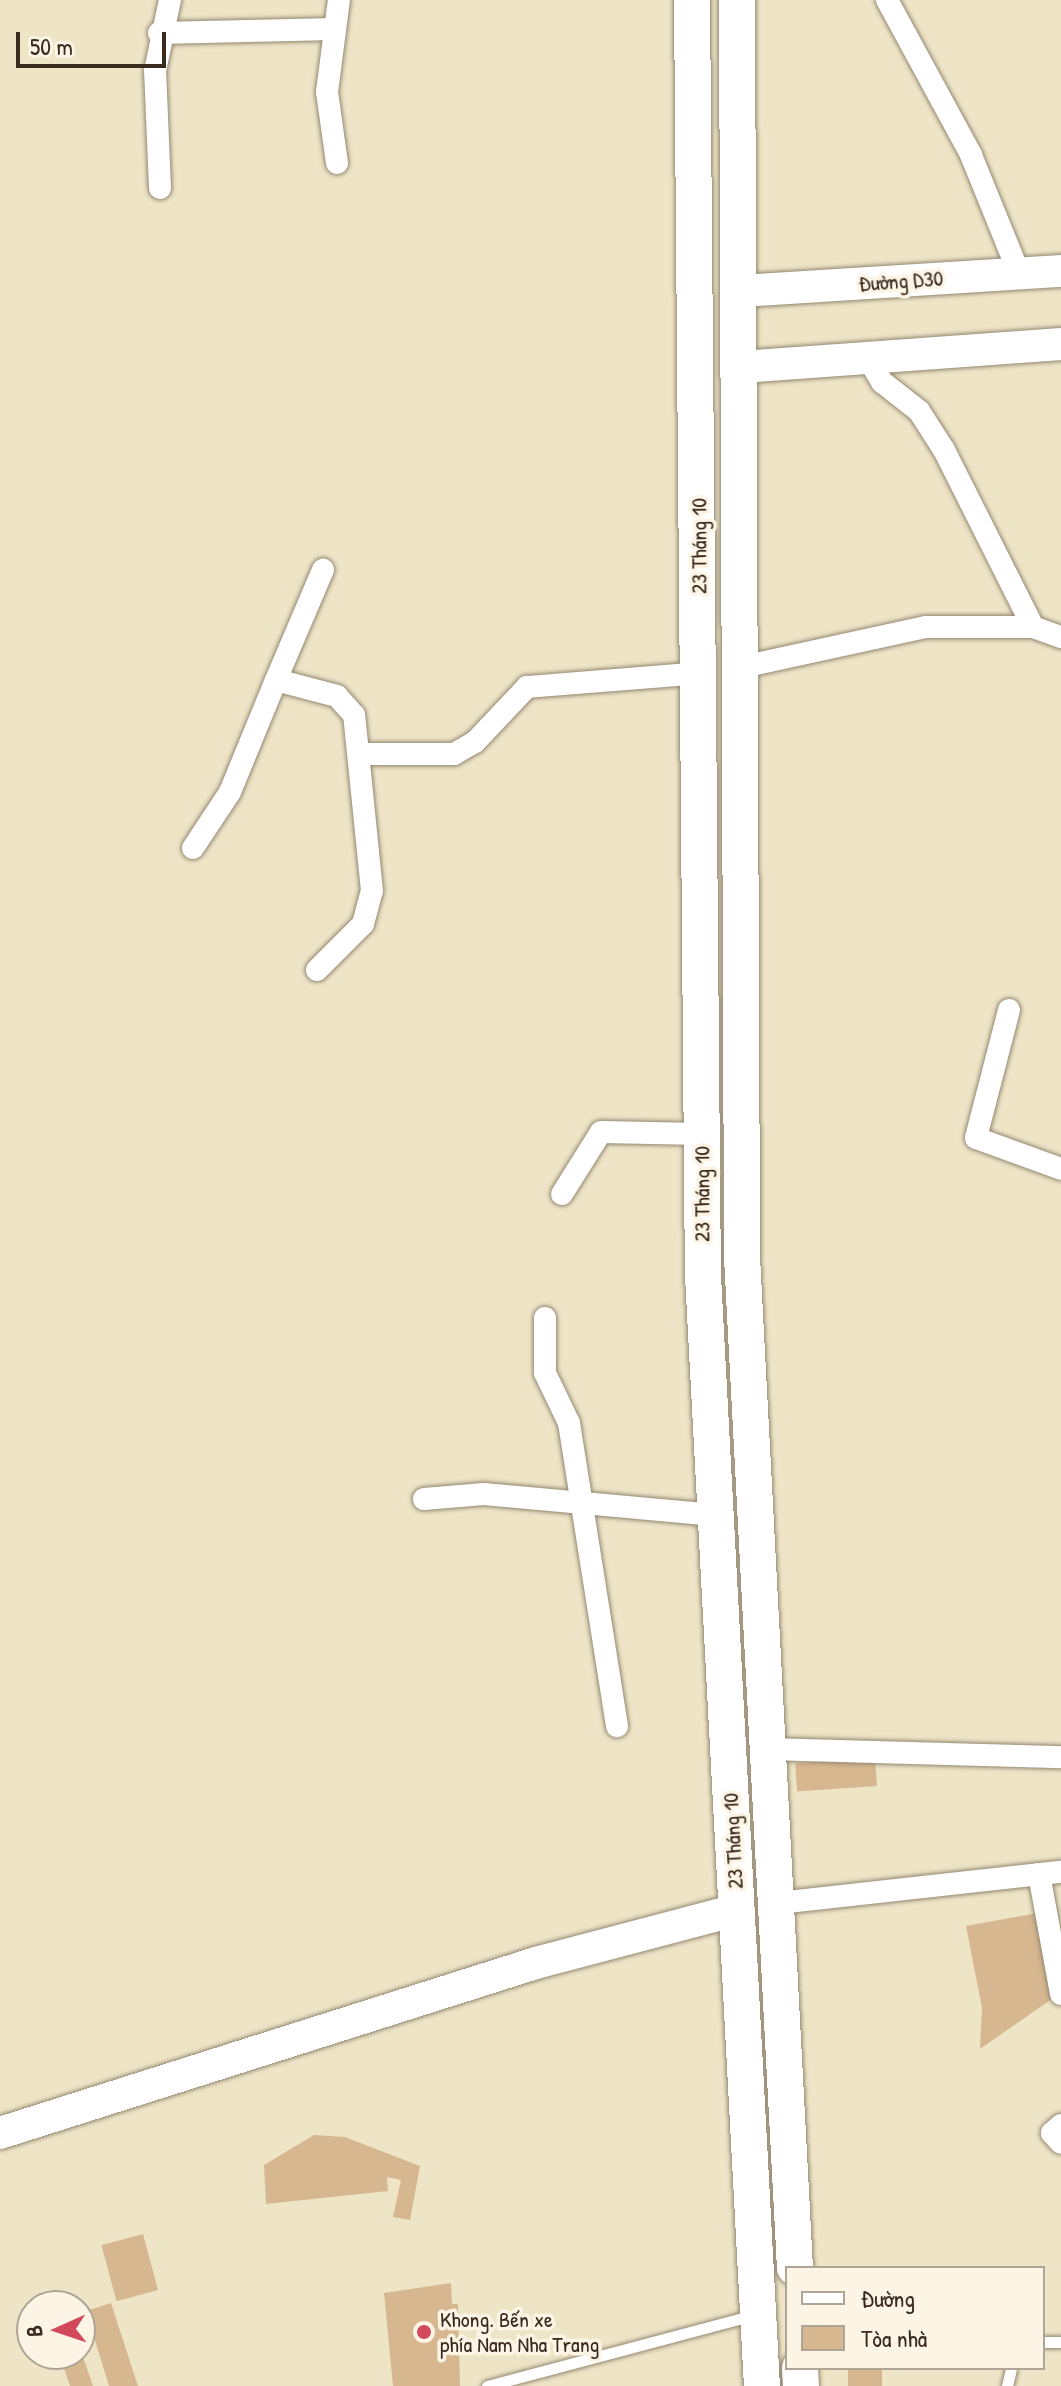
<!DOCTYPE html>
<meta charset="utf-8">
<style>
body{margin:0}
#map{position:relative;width:1061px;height:2386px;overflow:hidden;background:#eee5c7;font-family:"Patrick Hand",sans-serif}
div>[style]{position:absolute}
.building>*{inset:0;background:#d6b78f;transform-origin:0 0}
.roads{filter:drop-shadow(0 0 2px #948872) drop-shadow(0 0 2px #948872)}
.lane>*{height:11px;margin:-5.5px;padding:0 5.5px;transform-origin:5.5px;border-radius:5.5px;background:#fff}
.street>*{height:22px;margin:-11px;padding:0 11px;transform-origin:11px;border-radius:11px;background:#fff}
.secondary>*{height:32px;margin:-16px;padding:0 16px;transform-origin:16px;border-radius:16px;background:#fff}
.primary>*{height:36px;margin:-18px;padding:0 18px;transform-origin:18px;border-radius:18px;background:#fff}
.dots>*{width:22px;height:22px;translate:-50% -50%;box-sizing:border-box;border:4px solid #fcf5e5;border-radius:50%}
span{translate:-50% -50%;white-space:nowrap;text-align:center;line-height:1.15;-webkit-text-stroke:7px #fcf5e5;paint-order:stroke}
.street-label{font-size:22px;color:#3b2a1e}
.poi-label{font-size:22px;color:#3b2a1e}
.left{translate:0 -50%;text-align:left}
.legend{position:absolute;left:785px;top:2266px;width:260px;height:104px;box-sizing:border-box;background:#fcf5e5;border:2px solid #afa495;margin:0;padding:10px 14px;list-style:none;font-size:24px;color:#3b2a1e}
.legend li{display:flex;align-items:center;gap:16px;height:40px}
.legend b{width:40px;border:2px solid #afa495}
.north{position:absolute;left:16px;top:2290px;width:80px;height:80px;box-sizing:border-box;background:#fcf5e5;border:2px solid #afa495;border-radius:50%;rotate:267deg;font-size:22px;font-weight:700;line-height:32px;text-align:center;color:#3b2a1e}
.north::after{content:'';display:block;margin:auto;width:28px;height:36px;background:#d1495b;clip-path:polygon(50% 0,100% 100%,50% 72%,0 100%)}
.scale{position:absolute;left:16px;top:32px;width:150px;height:36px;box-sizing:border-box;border:4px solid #3b2a1e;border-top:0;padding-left:10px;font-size:24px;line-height:28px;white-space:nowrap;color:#3b2a1e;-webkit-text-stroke:6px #fcf5e5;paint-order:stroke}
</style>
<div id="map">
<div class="building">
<div style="left:875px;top:1758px;width:28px;height:80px;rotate:86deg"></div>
<div style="clip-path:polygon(1038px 1913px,1056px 1996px,980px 2049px,982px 2008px,966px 1926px)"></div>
<div style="clip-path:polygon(314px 2135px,345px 2137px,420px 2166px,410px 2220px,393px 2217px,401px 2180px,387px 2177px,388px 2191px,266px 2204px,264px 2165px)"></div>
<div style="left:143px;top:2234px;width:58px;height:43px;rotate:75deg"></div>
<div style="clip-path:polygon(451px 2283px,452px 2304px,458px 2304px,460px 2386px,393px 2386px,384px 2293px)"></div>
<div style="clip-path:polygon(111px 2303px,138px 2386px,109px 2386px,86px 2311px)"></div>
<div style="clip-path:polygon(59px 2354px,82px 2354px,93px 2386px,70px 2386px)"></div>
<div style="left:848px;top:2368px;width:34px;height:18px"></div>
</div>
<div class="roads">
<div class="lane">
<div style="left:1043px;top:2342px;width:18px"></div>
<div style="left:487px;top:2386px;width:276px;rotate:-14.9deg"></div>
<div style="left:1007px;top:2386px;width:18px;rotate:-77deg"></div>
</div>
<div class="street">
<div style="left:887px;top:0;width:176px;rotate:61.5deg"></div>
<div style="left:971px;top:155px;width:127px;rotate:67.9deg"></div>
<div style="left:159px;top:33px;width:176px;rotate:-1.3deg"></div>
<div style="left:337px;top:163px;width:72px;rotate:-98deg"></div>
<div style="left:327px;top:92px;width:93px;rotate:-82.6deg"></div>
<div style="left:160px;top:188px;width:117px;rotate:-92.4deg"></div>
<div style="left:155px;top:71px;width:73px;rotate:-78.1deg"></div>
<div style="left:868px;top:358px;width:28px;rotate:60deg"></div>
<div style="left:882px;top:382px;width:47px;rotate:38.1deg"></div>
<div style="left:919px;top:411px;width:46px;rotate:57.3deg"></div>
<div style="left:944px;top:450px;width:198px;rotate:63.3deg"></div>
<div style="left:742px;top:667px;width:188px;rotate:-12.3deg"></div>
<div style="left:926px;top:627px;width:107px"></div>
<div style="left:1033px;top:627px;width:30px;rotate:20deg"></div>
<div style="left:360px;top:754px;width:94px"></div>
<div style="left:454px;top:754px;width:24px;rotate:-30deg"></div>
<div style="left:475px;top:742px;width:76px;rotate:-46.6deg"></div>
<div style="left:527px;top:687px;width:174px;rotate:-4.6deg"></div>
<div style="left:193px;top:848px;width:67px;rotate:-56.5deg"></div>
<div style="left:230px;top:792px;width:121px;rotate:-67.7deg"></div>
<div style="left:317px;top:970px;width:65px;rotate:-45deg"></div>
<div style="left:363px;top:924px;width:34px;rotate:-75deg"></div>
<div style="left:372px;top:891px;width:177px;rotate:-95.8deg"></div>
<div style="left:354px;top:715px;width:25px;rotate:-132deg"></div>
<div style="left:337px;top:696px;width:63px;rotate:-165.3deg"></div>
<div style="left:276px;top:680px;width:120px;rotate:-66.9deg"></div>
<div style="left:1009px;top:1010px;width:132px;rotate:104.5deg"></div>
<div style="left:976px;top:1138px;width:90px;rotate:20deg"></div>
<div style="left:562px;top:1194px;width:73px;rotate:-57.8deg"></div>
<div style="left:601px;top:1132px;width:101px;rotate:1.1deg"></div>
<div style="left:545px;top:1318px;width:55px;rotate:90deg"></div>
<div style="left:545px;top:1373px;width:55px;rotate:64.4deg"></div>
<div style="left:569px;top:1423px;width:307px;rotate:81deg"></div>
<div style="left:424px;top:1499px;width:60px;rotate:-4.8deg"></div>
<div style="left:484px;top:1494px;width:232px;rotate:5.2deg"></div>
<div style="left:770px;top:1749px;width:291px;rotate:1.6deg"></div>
<div style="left:1039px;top:1874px;width:122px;rotate:79.6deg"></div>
<div style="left:778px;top:1903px;width:285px;rotate:-6.3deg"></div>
<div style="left:1061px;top:2125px;width:12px;rotate:138deg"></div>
<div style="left:1052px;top:2133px;width:13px;rotate:48deg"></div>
</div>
<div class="secondary">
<div style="left:741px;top:291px;width:321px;rotate:-3.6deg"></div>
<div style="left:741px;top:367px;width:321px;rotate:-4.1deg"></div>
<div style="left:0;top:2133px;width:562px;rotate:-17.6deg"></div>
<div style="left:536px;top:1963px;width:208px;rotate:-14.8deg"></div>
</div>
<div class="primary">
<div style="left:692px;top:0;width:1276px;rotate:89.51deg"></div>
<div style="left:703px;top:1276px;width:1112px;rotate:86.96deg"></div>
<div style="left:737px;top:0;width:1257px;rotate:89.77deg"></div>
<div style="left:742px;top:1257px;width:1012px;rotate:87deg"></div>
<div style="left:800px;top:2368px;width:18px;rotate:87deg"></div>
</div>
</div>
<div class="dots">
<div style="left:424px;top:2332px;background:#d1495b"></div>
</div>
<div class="street-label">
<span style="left:901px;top:281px;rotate:-4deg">Đường D30</span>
<span style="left:699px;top:546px;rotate:-90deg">23 Tháng 10</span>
<span style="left:702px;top:1194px;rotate:-90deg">23 Tháng 10</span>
<span style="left:733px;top:1841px;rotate:-93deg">23 Tháng 10</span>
</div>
<div class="poi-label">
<span class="left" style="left:440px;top:2332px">Khong. Bến xe<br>phía Nam Nha Trang</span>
</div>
<ul class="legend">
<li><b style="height:10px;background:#fff"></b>Đường</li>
<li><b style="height:22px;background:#d6b78f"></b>Tòa nhà</li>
</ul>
<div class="north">B</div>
<div class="scale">50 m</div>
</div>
